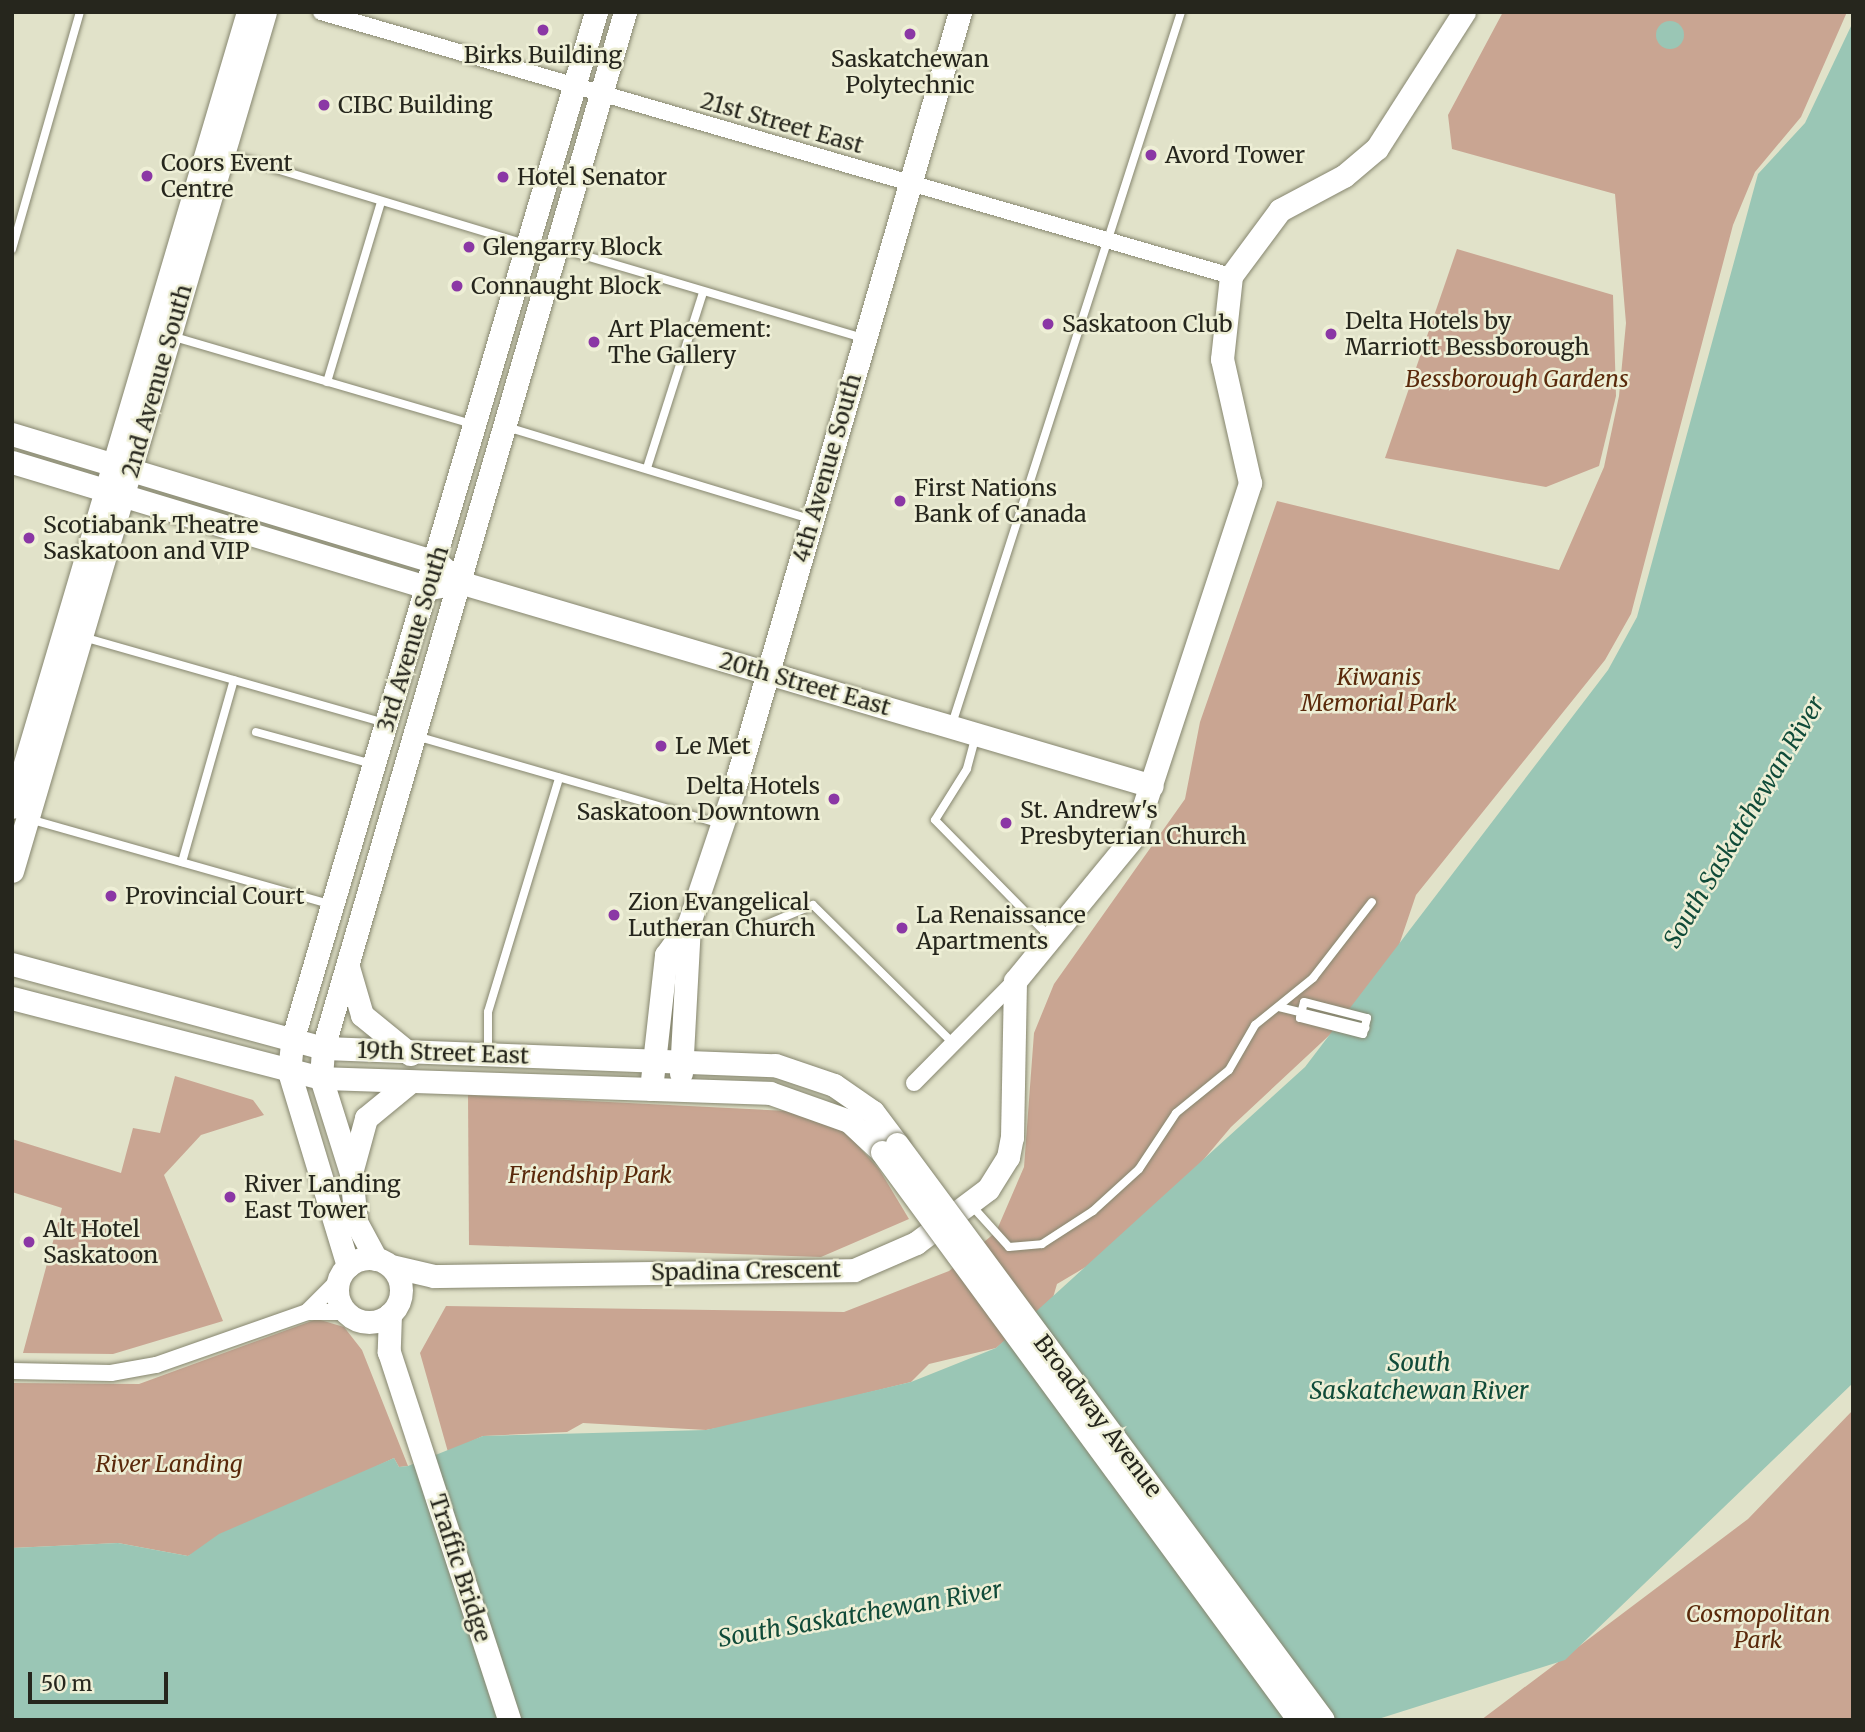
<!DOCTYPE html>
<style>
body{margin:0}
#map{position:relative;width:1865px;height:1732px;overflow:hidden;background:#e1e2c9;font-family:Merriweather,serif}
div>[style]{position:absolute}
.green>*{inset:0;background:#c9a592}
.water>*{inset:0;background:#9ac6b5}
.round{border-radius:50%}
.roads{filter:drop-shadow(0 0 2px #86866f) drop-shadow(0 0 2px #86866f)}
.lane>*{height:8px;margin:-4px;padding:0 4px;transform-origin:4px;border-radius:4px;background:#fff}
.street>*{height:16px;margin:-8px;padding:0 8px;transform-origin:8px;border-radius:8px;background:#fff}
.secondary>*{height:23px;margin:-11.5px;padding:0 11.5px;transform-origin:11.5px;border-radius:11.5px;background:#fff}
.secondary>.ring{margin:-11.5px;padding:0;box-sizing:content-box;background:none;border:23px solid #fff;border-radius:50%}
.bridges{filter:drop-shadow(0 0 2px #86866f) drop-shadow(0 0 2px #86866f)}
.secondary-bridge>*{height:23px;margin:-11.5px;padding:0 11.5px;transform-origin:11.5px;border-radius:11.5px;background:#fff}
.dots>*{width:19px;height:19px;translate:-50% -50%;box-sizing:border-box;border:4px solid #eeefd6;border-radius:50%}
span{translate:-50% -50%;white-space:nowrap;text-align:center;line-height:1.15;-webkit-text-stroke:5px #eeefd6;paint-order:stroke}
.poi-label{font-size:23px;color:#26261d}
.left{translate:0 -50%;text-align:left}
.right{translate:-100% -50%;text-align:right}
.street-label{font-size:23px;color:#26261d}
.park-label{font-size:23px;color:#5a290b;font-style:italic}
.water-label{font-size:24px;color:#104b39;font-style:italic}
.frame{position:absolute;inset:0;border:14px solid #26261d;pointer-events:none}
.scale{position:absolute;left:28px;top:1672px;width:140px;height:32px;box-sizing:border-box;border:4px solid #26261d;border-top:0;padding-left:9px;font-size:21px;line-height:24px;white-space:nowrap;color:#26261d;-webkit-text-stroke:5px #eeefd6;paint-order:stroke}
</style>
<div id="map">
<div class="green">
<div style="clip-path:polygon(1503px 12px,1847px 12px,1801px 117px,1755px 172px,1733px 225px,1631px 614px,1605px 660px,1416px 895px,1396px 954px,1336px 1029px,1231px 1127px,1167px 1203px,1101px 1258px,1057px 1284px,1052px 1301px,996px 1348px,929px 1364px,911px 1382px,745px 1423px,706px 1430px,583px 1423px,567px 1432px,483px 1436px,448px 1452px,420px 1353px,446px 1306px,844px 1312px,949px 1271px,996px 1232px,1024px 1167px,1034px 1033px,1054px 984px,1185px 799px,1200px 722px,1277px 501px,1559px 570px,1604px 467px,1619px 396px,1626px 323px,1615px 194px,1452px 149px,1448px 115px)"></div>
<div style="clip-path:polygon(1457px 249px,1613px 295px,1616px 396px,1599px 466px,1546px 487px,1385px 458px)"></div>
<div style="clip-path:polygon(175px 1076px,253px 1100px,264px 1115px,201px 1135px,164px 1175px,223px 1321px,113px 1354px,23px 1353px,62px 1208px,12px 1192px,12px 1139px,121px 1173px,133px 1128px,160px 1133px)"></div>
<div style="clip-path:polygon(468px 1095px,808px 1112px,843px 1129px,879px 1169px,909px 1219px,821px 1257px,469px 1245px)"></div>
<div style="clip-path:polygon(317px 1319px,344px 1327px,362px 1350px,408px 1466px,399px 1467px,394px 1458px,188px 1556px,118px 1543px,12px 1548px,12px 1383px,139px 1384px)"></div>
<div style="clip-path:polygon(1853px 1410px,1853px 1720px,1481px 1720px,1748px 1519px)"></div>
</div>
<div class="water">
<div class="round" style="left:1656px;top:21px;width:28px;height:28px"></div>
<div style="clip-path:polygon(1853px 22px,1853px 1383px,1565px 1660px,1375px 1720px,12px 1720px,12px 1548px,118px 1543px,188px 1556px,219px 1534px,394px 1458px,399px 1467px,408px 1466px,483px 1436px,706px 1430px,911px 1382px,996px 1348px,1305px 1067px,1608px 670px,1637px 617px,1758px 174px,1805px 123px)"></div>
</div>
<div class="roads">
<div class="lane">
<div style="left:227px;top:154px;width:312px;rotate:16.8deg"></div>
<div style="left:559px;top:248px;width:316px;rotate:16.5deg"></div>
<div style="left:12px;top:249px;width:247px;rotate:-74deg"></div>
<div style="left:171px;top:336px;width:313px;rotate:16.3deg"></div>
<div style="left:327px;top:382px;width:188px;rotate:-73.3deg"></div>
<div style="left:507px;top:427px;width:316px;rotate:16.9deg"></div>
<div style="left:647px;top:468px;width:185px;rotate:-72.3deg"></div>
<div style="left:83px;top:637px;width:313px;rotate:15.9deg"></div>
<div style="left:952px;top:724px;width:748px;rotate:-72.17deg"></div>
<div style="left:256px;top:732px;width:120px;rotate:15.4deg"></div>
<div style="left:976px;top:735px;width:35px;rotate:105deg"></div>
<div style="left:967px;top:769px;width:60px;rotate:122.1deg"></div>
<div style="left:935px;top:820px;width:161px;rotate:45.5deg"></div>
<div style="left:416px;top:736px;width:316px;rotate:16.1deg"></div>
<div style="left:29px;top:819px;width:312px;rotate:15.8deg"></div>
<div style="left:182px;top:862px;width:189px;rotate:-74.1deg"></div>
<div style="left:765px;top:925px;width:52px;rotate:-22.6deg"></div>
<div style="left:813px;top:905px;width:197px;rotate:44.6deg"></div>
<div style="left:1304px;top:1002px;width:65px;rotate:14.3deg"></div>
<div style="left:1367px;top:1018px;width:16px;rotate:104deg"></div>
<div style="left:1363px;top:1034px;width:65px;rotate:-165.7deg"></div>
<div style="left:1300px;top:1018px;width:16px;rotate:-76deg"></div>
<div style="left:1279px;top:1007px;width:89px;rotate:13.7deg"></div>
<div style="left:488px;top:1051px;width:39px;rotate:-90deg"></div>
<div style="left:488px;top:1012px;width:245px;rotate:-73.1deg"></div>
<div style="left:972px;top:1206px;width:55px;rotate:47.9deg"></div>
<div style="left:1009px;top:1247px;width:33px;rotate:-5deg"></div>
<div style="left:1042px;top:1244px;width:61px;rotate:-32.9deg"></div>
<div style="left:1093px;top:1211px;width:62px;rotate:-42.4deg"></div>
<div style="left:1139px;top:1169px;width:67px;rotate:-56.5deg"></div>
<div style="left:1176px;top:1113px;width:68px;rotate:-39.1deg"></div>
<div style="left:1229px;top:1070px;width:52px;rotate:-60deg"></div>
<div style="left:1255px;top:1025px;width:75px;rotate:-39deg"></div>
<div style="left:1313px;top:978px;width:96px;rotate:-52.2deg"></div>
</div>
<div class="street">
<div style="left:321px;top:12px;width:948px;rotate:16.18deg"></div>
<div style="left:914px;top:1083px;width:144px;rotate:-45.3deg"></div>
<div style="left:307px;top:1312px;width:45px;rotate:-45deg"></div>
<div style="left:12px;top:1371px;width:99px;rotate:1.2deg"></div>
<div style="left:111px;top:1373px;width:46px;rotate:-10.1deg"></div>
<div style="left:156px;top:1365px;width:160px;rotate:-19.3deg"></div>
<div style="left:307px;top:1312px;width:40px"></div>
</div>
<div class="secondary">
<div style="left:12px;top:434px;width:445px;rotate:16.8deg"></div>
<div style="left:438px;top:563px;width:28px;rotate:42deg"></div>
<div style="left:459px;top:582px;width:722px;rotate:16.4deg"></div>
<div style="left:12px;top:462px;width:437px;rotate:16.8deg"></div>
<div style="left:430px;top:588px;width:15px;rotate:-11deg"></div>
<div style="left:12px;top:807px;width:829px;rotate:-73.47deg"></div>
<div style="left:12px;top:871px;width:895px;rotate:-73.59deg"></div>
<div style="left:12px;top:964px;width:322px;rotate:15.1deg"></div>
<div style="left:323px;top:1048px;width:452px;rotate:2.2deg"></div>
<div style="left:775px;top:1065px;width:62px;rotate:18.7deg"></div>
<div style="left:834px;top:1085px;width:47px;rotate:34.7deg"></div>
<div style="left:873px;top:1112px;width:40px;rotate:53deg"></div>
<div style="left:348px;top:967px;width:50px;rotate:73.7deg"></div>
<div style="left:362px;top:1015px;width:62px;rotate:39.1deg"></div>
<div style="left:12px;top:998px;width:319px;rotate:14.5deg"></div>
<div style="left:321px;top:1078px;width:449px;rotate:1.9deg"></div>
<div style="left:770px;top:1093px;width:84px;rotate:19.5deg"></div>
<div style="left:849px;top:1121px;width:45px;rotate:43.2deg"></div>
<div style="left:681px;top:1073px;width:150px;rotate:-86.9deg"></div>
<div style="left:651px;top:1089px;width:135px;rotate:-83.6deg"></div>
<div style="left:666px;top:955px;width:39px;rotate:-54deg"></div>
<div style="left:689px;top:923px;width:141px;rotate:-71.4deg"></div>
<div style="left:734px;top:789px;width:809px;rotate:-73.78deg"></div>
<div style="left:351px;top:1173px;width:57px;rotate:-74.7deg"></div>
<div style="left:366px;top:1118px;width:57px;rotate:-39.3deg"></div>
<div class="ring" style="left:337px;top:1258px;width:41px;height:41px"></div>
<div style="left:376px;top:1259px;width:42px;rotate:-118.4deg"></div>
<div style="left:356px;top:1222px;width:49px;rotate:-95.8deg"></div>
<div style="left:351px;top:1173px;width:100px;rotate:-107.5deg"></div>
<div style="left:321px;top:1078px;width:30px;rotate:-86deg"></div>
<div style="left:323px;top:1048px;width:1079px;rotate:-73.75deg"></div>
<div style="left:348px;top:1266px;width:203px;rotate:-106.9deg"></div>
<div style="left:289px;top:1072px;width:31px;rotate:-84deg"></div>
<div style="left:292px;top:1041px;width:1073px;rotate:-73.54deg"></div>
<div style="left:391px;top:1266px;width:44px;rotate:13.1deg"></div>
<div style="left:434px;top:1276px;width:420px;rotate:-0.8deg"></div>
<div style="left:854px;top:1270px;width:68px;rotate:-23.5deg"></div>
<div style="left:916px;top:1243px;width:90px;rotate:-36.9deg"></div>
<div style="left:988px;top:1189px;width:38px;rotate:-58deg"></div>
<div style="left:1008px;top:1157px;width:20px;rotate:-79deg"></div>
<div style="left:1012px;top:1137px;width:156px;rotate:-88.9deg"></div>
<div style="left:1015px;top:981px;width:188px;rotate:-50.6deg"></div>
<div style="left:1134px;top:836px;width:372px;rotate:-71.8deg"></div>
<div style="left:1250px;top:483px;width:127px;rotate:-102.7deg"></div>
<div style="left:1222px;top:359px;width:83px;rotate:-83.8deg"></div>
<div style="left:1231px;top:276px;width:82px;rotate:-53.4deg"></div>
<div style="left:1280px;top:210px;width:72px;rotate:-28deg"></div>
<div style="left:1344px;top:176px;width:43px;rotate:-40.3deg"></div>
<div style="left:1377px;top:148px;width:161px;rotate:-57.4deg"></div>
<div style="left:390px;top:1314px;width:38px;rotate:92deg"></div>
<div style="left:389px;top:1352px;width:387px;rotate:71.9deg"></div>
</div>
</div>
<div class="bridges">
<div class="secondary-bridge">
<div style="left:897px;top:1144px;width:716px;rotate:53.51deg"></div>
<div style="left:882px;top:1152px;width:705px;rotate:53.72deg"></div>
</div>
</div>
<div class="dots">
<div style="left:543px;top:30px;background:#8b37a5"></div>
<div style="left:910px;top:34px;background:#8b37a5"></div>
<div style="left:324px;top:105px;background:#8b37a5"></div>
<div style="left:1151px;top:155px;background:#8b37a5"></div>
<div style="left:147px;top:176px;background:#8b37a5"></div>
<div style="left:503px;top:177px;background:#8b37a5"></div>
<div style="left:469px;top:247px;background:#8b37a5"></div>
<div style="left:457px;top:286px;background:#8b37a5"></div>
<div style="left:1048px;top:324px;background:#8b37a5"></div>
<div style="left:1331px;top:334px;background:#8b37a5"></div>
<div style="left:594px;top:342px;background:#8b37a5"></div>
<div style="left:900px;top:501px;background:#8b37a5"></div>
<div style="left:29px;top:538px;background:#8b37a5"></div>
<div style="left:661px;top:746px;background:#8b37a5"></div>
<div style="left:834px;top:799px;background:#8b37a5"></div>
<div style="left:1006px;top:823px;background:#8b37a5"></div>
<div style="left:111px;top:896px;background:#8b37a5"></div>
<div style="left:614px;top:915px;background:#8b37a5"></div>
<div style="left:902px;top:928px;background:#8b37a5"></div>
<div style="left:230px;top:1197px;background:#8b37a5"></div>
<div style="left:29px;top:1242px;background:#8b37a5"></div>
</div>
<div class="poi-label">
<span style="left:543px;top:55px">Birks Building</span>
<span style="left:910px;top:72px">Saskatchewan<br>Polytechnic</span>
<span class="left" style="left:338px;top:105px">CIBC Building</span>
<span class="left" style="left:1165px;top:155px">Avord Tower</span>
<span class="left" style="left:161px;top:176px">Coors Event<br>Centre</span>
<span class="left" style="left:517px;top:177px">Hotel Senator</span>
<span class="left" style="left:483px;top:247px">Glengarry Block</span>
<span class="left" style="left:471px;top:286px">Connaught Block</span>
<span class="left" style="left:1345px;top:334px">Delta Hotels by<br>Marriott Bessborough</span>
<span class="left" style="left:1062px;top:324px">Saskatoon Club</span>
<span class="left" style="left:608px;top:342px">Art Placement:<br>The Gallery</span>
<span class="left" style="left:914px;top:501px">First Nations<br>Bank of Canada</span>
<span class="left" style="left:43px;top:538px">Scotiabank Theatre<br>Saskatoon and VIP</span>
<span class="left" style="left:675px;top:746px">Le Met</span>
<span class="right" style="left:820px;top:799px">Delta Hotels<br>Saskatoon Downtown</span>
<span class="left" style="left:1020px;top:823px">St. Andrew's<br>Presbyterian Church</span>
<span class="left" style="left:125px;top:896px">Provincial Court</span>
<span class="left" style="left:628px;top:915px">Zion Evangelical<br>Lutheran Church</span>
<span class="left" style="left:916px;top:928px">La Renaissance<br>Apartments</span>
<span class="left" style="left:244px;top:1197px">River Landing<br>East Tower</span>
<span class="left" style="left:43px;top:1242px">Alt Hotel<br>Saskatoon</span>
</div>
<div class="street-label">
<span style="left:782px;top:123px;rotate:16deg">21st Street East</span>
<span style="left:157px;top:381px;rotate:-74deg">2nd Avenue South</span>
<span style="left:827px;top:468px;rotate:-74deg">4th Avenue South</span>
<span style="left:413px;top:639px;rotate:-73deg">3rd Avenue South</span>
<span style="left:805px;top:684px;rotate:16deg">20th Street East</span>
<span style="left:443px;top:1053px;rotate:2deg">19th Street East</span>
<span style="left:746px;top:1271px;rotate:-1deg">Spadina Crescent</span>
<span style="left:1098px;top:1416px;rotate:53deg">Broadway Avenue</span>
<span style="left:460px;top:1568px;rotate:72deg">Traffic Bridge</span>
</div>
<div class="park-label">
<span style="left:1517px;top:379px">Bessborough Gardens</span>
<span style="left:1379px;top:690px">Kiwanis<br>Memorial Park</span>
<span style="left:590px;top:1175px">Friendship Park</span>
<span style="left:169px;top:1464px">River Landing</span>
<span style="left:1758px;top:1627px">Cosmopolitan<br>Park</span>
</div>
<div class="water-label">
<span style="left:1744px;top:822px;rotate:-59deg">South Saskatchewan River</span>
<span style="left:1419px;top:1377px">South<br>Saskatchewan River</span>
<span style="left:860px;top:1614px;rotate:-10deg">South Saskatchewan River</span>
</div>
<div class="frame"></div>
<div class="scale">50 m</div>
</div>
